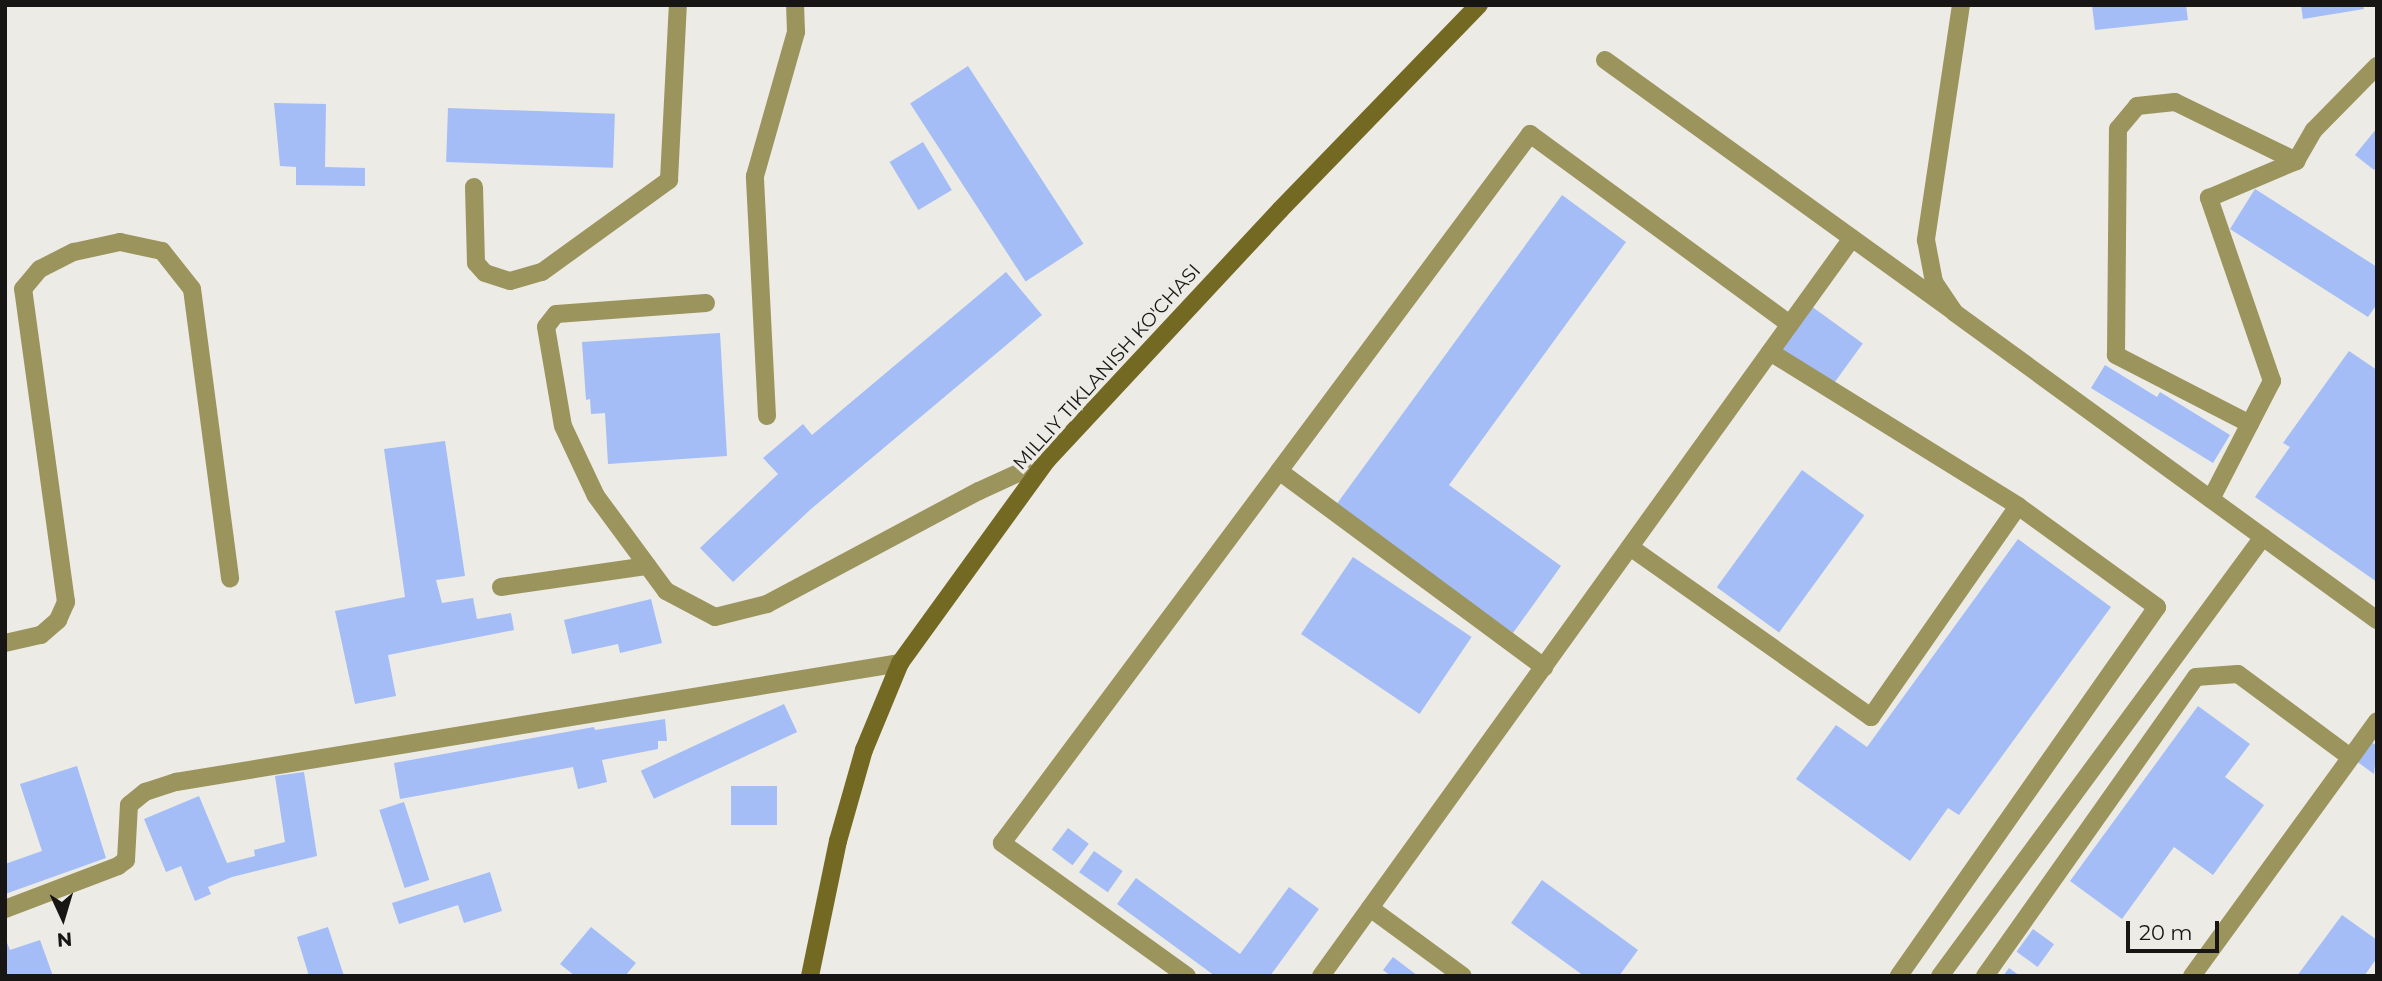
<!DOCTYPE html>
<style>
body{margin:0}
#map{position:relative;width:2382px;height:981px;overflow:hidden;background:#ecebe5;font-family:Montserrat,sans-serif}
div>[style]{position:absolute}
.building>*{inset:0;background:#a4bdf6;transform-origin:0 0}
.lane>*{height:18px;margin:-9px;padding:0 9px;transform-origin:9px;border-radius:9px;background:#9b945d}
.street>*{height:18px;margin:-9px;padding:0 9px;transform-origin:9px;border-radius:9px;background:#9b945d}
.secondary>*{height:18px;margin:-9px;padding:0 9px;transform-origin:9px;border-radius:9px;background:#736922}
span{translate:-50% -50%;white-space:nowrap;text-align:center;line-height:1.15;-webkit-text-stroke:7px #ecebe5;paint-order:stroke}
.street-label{font-size:19px;color:#171614}
.frame{position:absolute;inset:0;border:7px solid #171614;pointer-events:none}
.north{position:absolute;left:28px;top:883px;width:70px;height:70px;-webkit-text-stroke:5px #ecebe5;paint-order:stroke;rotate:176deg;font-size:19px;font-weight:700;line-height:28px;text-align:center;color:#171614}
.north::after{content:'';display:block;margin:auto;width:24px;height:32px;background:#171614;clip-path:polygon(50% 0,100% 100%,50% 72%,0 100%)}
.scale{position:absolute;left:2126px;top:921px;width:93px;height:32px;box-sizing:border-box;border:4px solid #171614;border-top:0;padding-left:9px;font-size:21px;line-height:24px;white-space:nowrap;color:#171614;-webkit-text-stroke:5px #ecebe5;paint-order:stroke}
</style>
<div id="map">
<div class="building">
<div style="clip-path:polygon(2092px 5px,2186px 5px,2188px 20px,2095px 30px)"></div>
<div style="clip-path:polygon(2301px 5px,2363px 5px,2364px 9px,2303px 19px)"></div>
<div style="left:968px;top:66px;width:212px;height:69px;rotate:57deg"></div>
<div style="clip-path:polygon(274px 103px,326px 104px,325px 167px,365px 168px,365px 186px,296px 185px,296px 167px,280px 166px)"></div>
<div style="left:448px;top:108px;width:167px;height:54px;rotate:2deg"></div>
<div style="clip-path:polygon(2377px 128px,2377px 166px,2374px 170px,2355px 155px)"></div>
<div style="left:923px;top:142px;width:56px;height:39px;rotate:59deg"></div>
<div style="clip-path:polygon(2255px 189px,2377px 267px,2377px 304px,2368px 317px,2230px 229px)"></div>
<div style="clip-path:polygon(1562px 195px,1626px 242px,1449px 485px,1561px 566px,1513px 633px,1336px 505px)"></div>
<div style="clip-path:polygon(1006px 272px,1042px 315px,811px 509px,733px 582px,700px 548px,778px 474px,763px 458px,803px 424px,812px 435px)"></div>
<div style="left:1811px;top:306px;width:64px;height:54px;rotate:36deg"></div>
<div style="clip-path:polygon(720px 333px,727px 456px,608px 464px,605px 413px,591px 414px,590px 399px,586px 400px,582px 342px)"></div>
<div style="clip-path:polygon(2349px 351px,2377px 370px,2377px 582px,2255px 497px,2290px 447px,2283px 443px)"></div>
<div style="clip-path:polygon(2105px 365px,2157px 397px,2160px 392px,2230px 435px,2213px 463px,2091px 388px)"></div>
<div style="clip-path:polygon(445px 441px,465px 576px,436px 580px,442px 603px,473px 598px,477px 619px,511px 613px,514px 630px,388px 655px,396px 696px,355px 704px,335px 611px,405px 597px,384px 449px)"></div>
<div style="left:1802px;top:470px;width:77px;height:145px;rotate:36deg"></div>
<div style="clip-path:polygon(2018px 539px,2111px 607px,1959px 815px,1948px 808px,1910px 861px,1796px 779px,1836px 725px,1867px 747px)"></div>
<div style="left:1353px;top:557px;width:143px;height:93px;rotate:34deg"></div>
<div style="clip-path:polygon(651px 599px,662px 643px,620px 653px,618px 644px,572px 654px,564px 620px)"></div>
<div style="left:784px;top:704px;width:31px;height:158px;rotate:65deg"></div>
<div style="clip-path:polygon(2198px 706px,2250px 744px,2225px 777px,2264px 805px,2213px 875px,2174px 847px,2122px 919px,2070px 881px)"></div>
<div style="clip-path:polygon(665px 719px,667px 741px,658px 741px,658px 749px,602px 760px,607px 782px,578px 789px,573px 767px,400px 799px,394px 763px,594px 727px,595px 730px)"></div>
<div style="clip-path:polygon(2367px 739px,2377px 746px,2374px 774px,2352px 758px)"></div>
<div style="clip-path:polygon(77px 766px,106px 858px,5px 894px,5px 864px,42px 851px,20px 784px)"></div>
<div style="clip-path:polygon(304px 772px,317px 856px,232px 877px,208px 887px,211px 894px,195px 901px,181px 866px,166px 872px,144px 819px,199px 796px,227px 863px,255px 856px,254px 850px,285px 842px,275px 776px)"></div>
<div style="left:777px;top:786px;width:39px;height:46px;rotate:90deg"></div>
<div style="left:404px;top:802px;width:82px;height:26px;rotate:72deg"></div>
<div style="left:1068px;top:828px;width:26px;height:27px;rotate:37deg"></div>
<div style="left:1094px;top:851px;width:35px;height:26px;rotate:35deg"></div>
<div style="clip-path:polygon(490px 872px,502px 911px,464px 923px,458px 905px,399px 924px,392px 903px)"></div>
<div style="clip-path:polygon(1136px 878px,1240px 954px,1289px 887px,1319px 909px,1270px 976px,1215px 976px,1117px 904px)"></div>
<div style="clip-path:polygon(1542px 880px,1638px 950px,1619px 976px,1584px 976px,1511px 923px)"></div>
<div style="clip-path:polygon(2342px 915px,2377px 940px,2377px 958px,2364px 976px,2297px 976px)"></div>
<div style="clip-path:polygon(328px 927px,344px 976px,309px 976px,297px 937px)"></div>
<div style="clip-path:polygon(591px 927px,636px 963px,625px 976px,575px 976px,560px 964px)"></div>
<div style="left:2033px;top:929px;width:26px;height:28px;rotate:36deg"></div>
<div style="clip-path:polygon(5px 938px,10px 950px,40px 940px,53px 976px,5px 976px)"></div>
<div style="clip-path:polygon(1393px 957px,1418px 976px,1391px 976px,1383px 970px)"></div>
<div style="clip-path:polygon(2009px 968px,2020px 976px,2003px 976px)"></div>
</div>
<div class="lane">
<div style="left:1605px;top:60px;width:429px;rotate:35.8deg"></div>
<div style="left:474px;top:187px;width:76px;rotate:88.5deg"></div>
<div style="left:476px;top:263px;width:13px;rotate:48deg"></div>
<div style="left:485px;top:273px;width:26px;rotate:18deg"></div>
<div style="left:510px;top:281px;width:33px;rotate:-16deg"></div>
<div style="left:542px;top:272px;width:157px;rotate:-35.9deg"></div>
<div style="left:669px;top:180px;width:175px;rotate:-87.1deg"></div>
<div style="left:706px;top:303px;width:150px;rotate:175.8deg"></div>
<div style="left:556px;top:314px;width:16px;rotate:128deg"></div>
<div style="left:546px;top:327px;width:100px;rotate:80.3deg"></div>
<div style="left:563px;top:426px;width:77px;rotate:64.8deg"></div>
<div style="left:596px;top:496px;width:118px;rotate:53.6deg"></div>
<div style="left:666px;top:591px;width:55px;rotate:28deg"></div>
<div style="left:715px;top:617px;width:54px;rotate:-14deg"></div>
<div style="left:767px;top:604px;width:240px;rotate:-28.1deg"></div>
<div style="left:979px;top:491px;width:75px;rotate:-24.5deg"></div>
<div style="left:1770px;top:352px;width:292px;rotate:31.8deg"></div>
<div style="left:2018px;top:506px;width:172px;rotate:36deg"></div>
<div style="left:2157px;top:607px;width:450px;rotate:125deg"></div>
<div style="left:767px;top:416px;width:240px;rotate:-92.9deg"></div>
<div style="left:755px;top:176px;width:150px;rotate:-74.1deg"></div>
<div style="left:796px;top:32px;width:27px;rotate:-92deg"></div>
<div style="left:2250px;top:424px;width:151px;rotate:-152.8deg"></div>
<div style="left:2116px;top:355px;width:226px;rotate:-89.5deg"></div>
<div style="left:2118px;top:129px;width:30px;rotate:-50deg"></div>
<div style="left:2137px;top:106px;width:38px;rotate:-6deg"></div>
<div style="left:2175px;top:102px;width:135px;rotate:26deg"></div>
<div style="left:1279px;top:471px;width:330px;rotate:36.5deg"></div>
<div style="left:2211px;top:499px;width:133px;rotate:-62.7deg"></div>
<div style="left:2272px;top:381px;width:194px;rotate:-109deg"></div>
<div style="left:2209px;top:198px;width:95px;rotate:-23deg"></div>
<div style="left:2296px;top:161px;width:36px;rotate:-60deg"></div>
<div style="left:2314px;top:130px;width:90px;rotate:-45.5deg"></div>
<div style="left:1630px;top:547px;width:295px;rotate:35.2deg"></div>
<div style="left:1871px;top:717px;width:257px;rotate:-55.1deg"></div>
<div style="left:501px;top:587px;width:148px;rotate:-8.2deg"></div>
<div style="left:5px;top:643px;width:37px;rotate:-13deg"></div>
<div style="left:41px;top:635px;width:23px;rotate:-41deg"></div>
<div style="left:58px;top:620px;width:20px;rotate:-66deg"></div>
<div style="left:66px;top:602px;width:316px;rotate:-97.8deg"></div>
<div style="left:23px;top:289px;width:26px;rotate:-50deg"></div>
<div style="left:40px;top:269px;width:38px;rotate:-27deg"></div>
<div style="left:74px;top:252px;width:47px;rotate:-12.3deg"></div>
<div style="left:120px;top:242px;width:43px;rotate:12.1deg"></div>
<div style="left:162px;top:251px;width:48px;rotate:51.7deg"></div>
<div style="left:192px;top:289px;width:292px;rotate:82.5deg"></div>
<div style="left:1370px;top:908px;width:115px;rotate:36.2deg"></div>
<div style="left:5px;top:909px;width:121px;rotate:-20.8deg"></div>
<div style="left:118px;top:866px;width:10px;rotate:-37deg"></div>
<div style="left:126px;top:860px;width:55px;rotate:-86.9deg"></div>
<div style="left:129px;top:805px;width:21px;rotate:-39deg"></div>
<div style="left:145px;top:792px;width:33px;rotate:-18deg"></div>
<div style="left:176px;top:782px;width:734px;rotate:-9.33deg"></div>
<div style="left:1187px;top:976px;width:228px;rotate:-144.3deg"></div>
<div style="left:1002px;top:843px;width:884px;rotate:-53.32deg"></div>
<div style="left:1530px;top:134px;width:322px;rotate:36.2deg"></div>
<div style="left:1321px;top:976px;width:909px;rotate:-54.26deg"></div>
<div style="left:1940px;top:976px;width:545px;rotate:-53.66deg"></div>
<div style="left:1985px;top:976px;width:366px;rotate:-54.8deg"></div>
<div style="left:2196px;top:677px;width:42px;rotate:-4.1deg"></div>
<div style="left:2238px;top:674px;width:139px;rotate:36.5deg"></div>
<div style="left:2192px;top:976px;width:315px;rotate:-54deg"></div>
</div>
<div class="street">
<div style="left:1961px;top:5px;width:238px;rotate:98.5deg"></div>
<div style="left:1926px;top:240px;width:43px;rotate:79.2deg"></div>
<div style="left:1934px;top:282px;width:37px;rotate:56deg"></div>
<div style="left:1955px;top:313px;width:522px;rotate:36.04deg"></div>
</div>
<div class="secondary">
<div style="left:810px;top:976px;width:138px;rotate:-78.3deg"></div>
<div style="left:838px;top:841px;width:95px;rotate:-74.1deg"></div>
<div style="left:864px;top:750px;width:94px;rotate:-67.5deg"></div>
<div style="left:900px;top:663px;width:251px;rotate:-54.1deg"></div>
<div style="left:1047px;top:460px;width:342px;rotate:-47deg"></div>
<div style="left:1280px;top:210px;width:286px;rotate:-45.9deg"></div>
</div>
<div class="street-label">
<span style="left:1107px;top:367px;rotate:-48deg">MILLIY TIKLANISH KO'CHASI</span>
</div>
<div class="frame"></div>
<div class="north">N</div>
<div class="scale">20 m</div>
</div>
